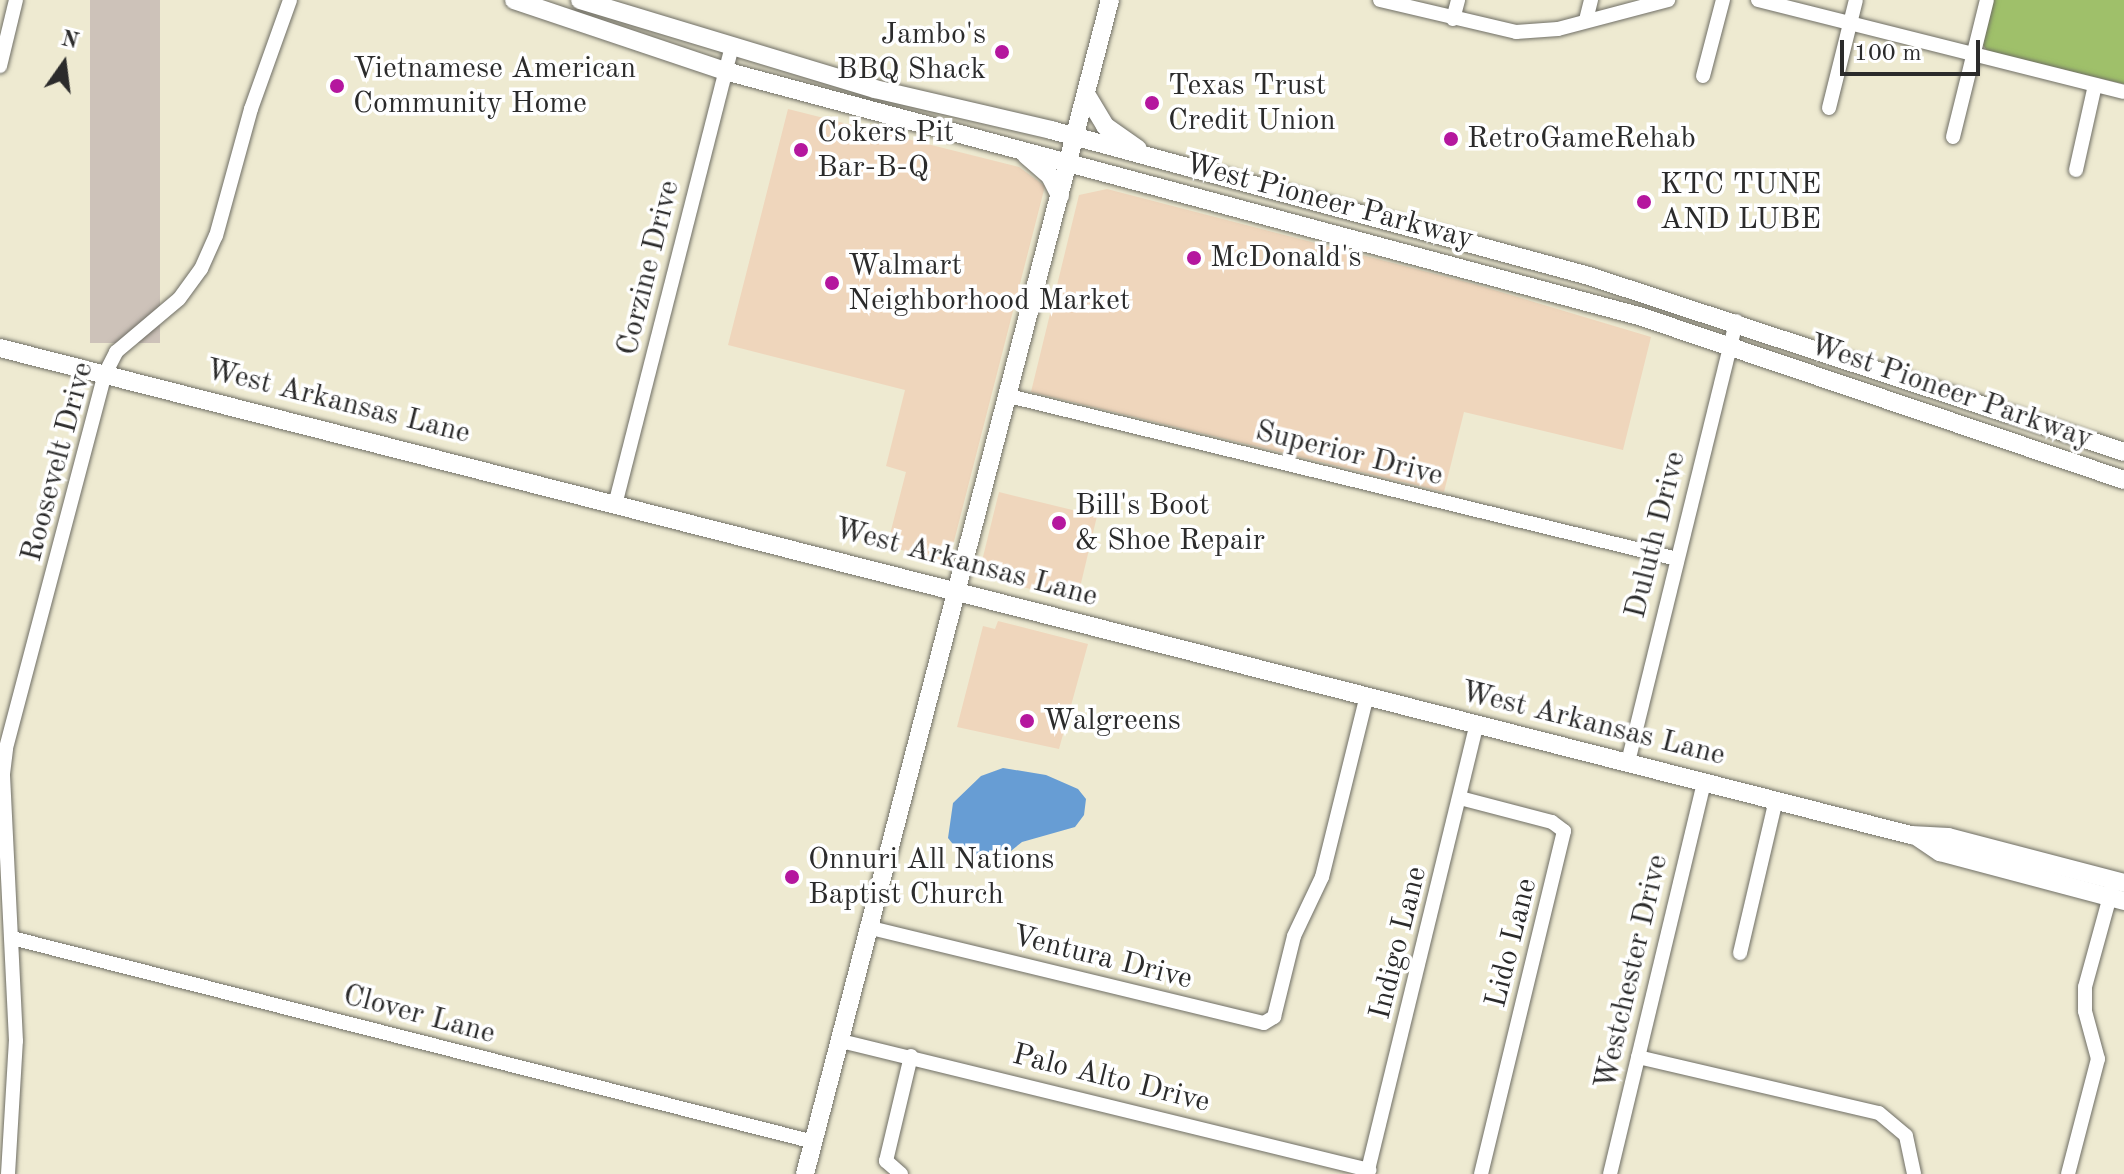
<!DOCTYPE html>
<style>
body{margin:0}
#map{position:relative;width:2124px;height:1174px;overflow:hidden;background:#eeead1;font-family:"Old Standard TT",serif}
div>[style]{position:absolute}
.built>*{inset:0;background:#efd6bc}
.industrial>*{inset:0;background:#cdc2b9;transform-origin:0 0}
.green>*{inset:0;background:#9fc06a}
.water>*{inset:0;background:#679dd4}
.roads{filter:drop-shadow(0 0 2px #6f6e65) drop-shadow(0 0 2px #6f6e65)}
.minor>*{height:14px;margin:-7px;padding:0 7px;transform-origin:7px;border-radius:7px;background:#fff}
.major>*{height:18px;margin:-9px;padding:0 9px;transform-origin:9px;border-radius:9px;background:#fff}
.dots>*{width:22px;height:22px;translate:-50% -50%;box-sizing:border-box;border:4px solid #fff;border-radius:50%}
span{translate:-50% -50%;white-space:nowrap;text-align:center;line-height:1.15;-webkit-text-stroke:7px #fff;paint-order:stroke}
.poi-label{font-size:30px;color:#2b2b2b}
.right{translate:-100% -50%;text-align:right}
.left{translate:0 -50%;text-align:left}
.street-label{font-size:30px;color:#2b2b2b}
.north{position:absolute;left:24px;top:24px;width:80px;height:80px;-webkit-text-stroke:6px #fff;paint-order:stroke;rotate:14deg;font-size:22px;font-weight:700;line-height:32px;text-align:center;color:#2b2b2b}
.north::after{content:'';display:block;margin:auto;width:28px;height:36px;background:#2b2b2b;clip-path:polygon(50% 0,100% 100%,50% 72%,0 100%)}
.scale{position:absolute;left:1840px;top:40px;width:140px;height:36px;box-sizing:border-box;border:4px solid #2b2b2b;border-top:0;padding-left:10px;font-size:24px;line-height:28px;white-space:nowrap;color:#2b2b2b;-webkit-text-stroke:6px #fff;paint-order:stroke}
</style>
<div id="map">
<div class="built">
<div style="clip-path:polygon(788px 109px,1019px 167px,1045px 186px,951px 553px,942px 561px,887px 546px,906px 472px,886px 466px,905px 390px,728px 345px)"></div>
<div style="clip-path:polygon(1107px 189px,1474px 284px,1651px 337px,1623px 450px,1464px 412px,1444px 492px,1031px 392px,1079px 195px)"></div>
<div style="clip-path:polygon(999px 492px,1097px 516px,1077px 600px,989px 579px,981px 565px)"></div>
<div style="clip-path:polygon(998px 621px,1088px 644px,1059px 749px,957px 727px,983px 626px,995px 629px)"></div>
</div>
<div class="industrial">
<div style="left:90px;top:0;width:70px;height:343px"></div>
</div>
<div class="green">
<div style="clip-path:polygon(1989px 0,2124px 0,2124px 84px,1988px 52px,1983px 45px)"></div>
</div>
<div class="water">
<div style="clip-path:polygon(1003px 768px,1046px 775px,1078px 789px,1086px 799px,1084px 815px,1075px 827px,1022px 842px,1001px 859px,964px 858px,948px 838px,953px 803px,981px 776px)"></div>
</div>
<div class="roads">
<div class="minor">
<div style="left:1380px;top:0;width:140px;rotate:13.2deg"></div>
<div style="left:1516px;top:32px;width:42px;rotate:-4.1deg"></div>
<div style="left:1558px;top:29px;width:114px;rotate:-14.8deg"></div>
<div style="left:1758px;top:0;width:377px;rotate:14.1deg"></div>
<div style="left:1453px;top:19px;width:20px;rotate:-75deg"></div>
<div style="left:1586px;top:20px;width:21px;rotate:-76deg"></div>
<div style="left:0;top:66px;width:68px;rotate:-76.4deg"></div>
<div style="left:1703px;top:76px;width:79px;rotate:-75.3deg"></div>
<div style="left:1829px;top:108px;width:111px;rotate:-76deg"></div>
<div style="left:1953px;top:137px;width:141px;rotate:-76.1deg"></div>
<div style="left:2076px;top:170px;width:87px;rotate:-77.4deg"></div>
<div style="left:1009px;top:396px;width:688px;rotate:13.71deg"></div>
<div style="left:616px;top:501px;width:466px;rotate:-75.7deg"></div>
<div style="left:1628px;top:762px;width:454px;rotate:-76.2deg"></div>
<div style="left:1460px;top:798px;width:95px;rotate:14.6deg"></div>
<div style="left:1552px;top:822px;width:15px;rotate:37deg"></div>
<div style="left:1564px;top:831px;width:353px;rotate:103.6deg"></div>
<div style="left:871px;top:928px;width:404px;rotate:13.6deg"></div>
<div style="left:1264px;top:1023px;width:12px;rotate:-31deg"></div>
<div style="left:1274px;top:1017px;width:83px;rotate:-76.1deg"></div>
<div style="left:1294px;top:936px;width:65px;rotate:-64.6deg"></div>
<div style="left:1322px;top:877px;width:187px;rotate:-76.1deg"></div>
<div style="left:12px;top:938px;width:828px;rotate:14.27deg"></div>
<div style="left:1740px;top:953px;width:157px;rotate:-76.8deg"></div>
<div style="left:841px;top:1041px;width:544px;rotate:13.73deg"></div>
<div style="left:1638px;top:1057px;width:247px;rotate:13.1deg"></div>
<div style="left:1879px;top:1113px;width:35px;rotate:40deg"></div>
<div style="left:1906px;top:1136px;width:39px;rotate:78deg"></div>
<div style="left:8px;top:1174px;width:133px;rotate:-86.6deg"></div>
<div style="left:16px;top:1041px;width:267px;rotate:-92.8deg"></div>
<div style="left:3px;top:774px;width:26px;rotate:-83deg"></div>
<div style="left:6px;top:748px;width:387px;rotate:-75.2deg"></div>
<div style="left:105px;top:374px;width:25px;rotate:-63deg"></div>
<div style="left:116px;top:352px;width:82px;rotate:-40.1deg"></div>
<div style="left:179px;top:299px;width:37px;rotate:-54deg"></div>
<div style="left:201px;top:269px;width:36px;rotate:-66deg"></div>
<div style="left:216px;top:236px;width:132px;rotate:-74.6deg"></div>
<div style="left:251px;top:109px;width:116px;rotate:-70.3deg"></div>
<div style="left:901px;top:1174px;width:20px;rotate:-139deg"></div>
<div style="left:886px;top:1161px;width:108px;rotate:-76.6deg"></div>
<div style="left:1367px;top:1174px;width:464px;rotate:-76.3deg"></div>
<div style="left:1610px;top:1174px;width:404px;rotate:-76.5deg"></div>
<div style="left:2068px;top:1174px;width:119px;rotate:-75.4deg"></div>
<div style="left:2098px;top:1059px;width:50px;rotate:-105.2deg"></div>
<div style="left:2085px;top:1011px;width:24px;rotate:-90deg"></div>
<div style="left:2085px;top:987px;width:102px;rotate:-74.6deg"></div>
</div>
<div class="major">
<div style="left:514px;top:0;width:223px;rotate:18.6deg"></div>
<div style="left:725px;top:71px;width:946px;rotate:15.01deg"></div>
<div style="left:1639px;top:316px;width:512px;rotate:18.68deg"></div>
<div style="left:580px;top:0;width:308px;rotate:16.8deg"></div>
<div style="left:875px;top:89px;width:181px;rotate:13.1deg"></div>
<div style="left:1051px;top:130px;width:557px;rotate:15.18deg"></div>
<div style="left:1589px;top:276px;width:563px;rotate:18.21deg"></div>
<div style="left:1086px;top:94px;width:37px;rotate:59deg"></div>
<div style="left:1105px;top:126px;width:40px;rotate:34.9deg"></div>
<div style="left:1026px;top:155px;width:32px;rotate:41deg"></div>
<div style="left:1050px;top:176px;width:22px;rotate:63deg"></div>
<div style="left:0;top:348px;width:1972px;rotate:14.3deg"></div>
<div style="left:1911px;top:835px;width:37px;rotate:3deg"></div>
<div style="left:1948px;top:837px;width:182px;rotate:14.6deg"></div>
<div style="left:1916px;top:836px;width:29px;rotate:34deg"></div>
<div style="left:1940px;top:852px;width:190px;rotate:14.9deg"></div>
<div style="left:805px;top:1174px;width:1213px;rotate:-75.44deg"></div>
</div>
</div>
<div class="dots">
<div style="left:1002px;top:52px;background:#b5179e"></div>
<div style="left:337px;top:86px;background:#b5179e"></div>
<div style="left:1152px;top:103px;background:#b5179e"></div>
<div style="left:1451px;top:139px;background:#b5179e"></div>
<div style="left:801px;top:150px;background:#b5179e"></div>
<div style="left:1644px;top:202px;background:#b5179e"></div>
<div style="left:1194px;top:258px;background:#b5179e"></div>
<div style="left:832px;top:283px;background:#b5179e"></div>
<div style="left:1059px;top:523px;background:#b5179e"></div>
<div style="left:1027px;top:721px;background:#b5179e"></div>
<div style="left:792px;top:877px;background:#b5179e"></div>
</div>
<div class="poi-label">
<span class="right" style="left:986px;top:52px">Jambo's<br>BBQ Shack</span>
<span class="left" style="left:353px;top:86px">Vietnamese American<br>Community Home</span>
<span class="left" style="left:1168px;top:103px">Texas Trust<br>Credit Union</span>
<span class="left" style="left:817px;top:150px">Cokers Pit<br>Bar-B-Q</span>
<span class="left" style="left:1467px;top:139px">RetroGameRehab</span>
<span class="left" style="left:1660px;top:202px">KTC TUNE<br>AND LUBE</span>
<span class="left" style="left:1210px;top:258px">McDonald's</span>
<span class="left" style="left:848px;top:283px">Walmart<br>Neighborhood Market</span>
<span class="left" style="left:1075px;top:523px">Bill's Boot<br>&amp; Shoe Repair</span>
<span class="left" style="left:1043px;top:721px">Walgreens</span>
<span class="left" style="left:808px;top:877px">Onnuri All Nations<br>Baptist Church</span>
</div>
<div class="street-label">
<span style="left:1329px;top:202px;rotate:15deg">West Pioneer Parkway</span>
<span style="left:649px;top:268px;rotate:-76deg">Corzine Drive</span>
<span style="left:1951px;top:392px;rotate:19deg">West Pioneer Parkway</span>
<span style="left:338px;top:402px;rotate:14deg">West Arkansas Lane</span>
<span style="left:1349px;top:454px;rotate:14deg">Superior Drive</span>
<span style="left:58px;top:462px;rotate:-75deg">Roosevelt Drive</span>
<span style="left:1656px;top:535px;rotate:-76deg">Duluth Drive</span>
<span style="left:966px;top:563px;rotate:15deg">West Arkansas Lane</span>
<span style="left:1593px;top:724px;rotate:14deg">West Arkansas Lane</span>
<span style="left:1399px;top:943px;rotate:-76deg">Indigo Lane</span>
<span style="left:1512px;top:943px;rotate:-76deg">Lido Lane</span>
<span style="left:1102px;top:958px;rotate:14deg">Ventura Drive</span>
<span style="left:1632px;top:972px;rotate:-77deg">Westchester Drive</span>
<span style="left:419px;top:1015px;rotate:15deg">Clover Lane</span>
<span style="left:1111px;top:1079px;rotate:14deg">Palo Alto Drive</span>
</div>
<div class="north">N</div>
<div class="scale">100 m</div>
</div>
